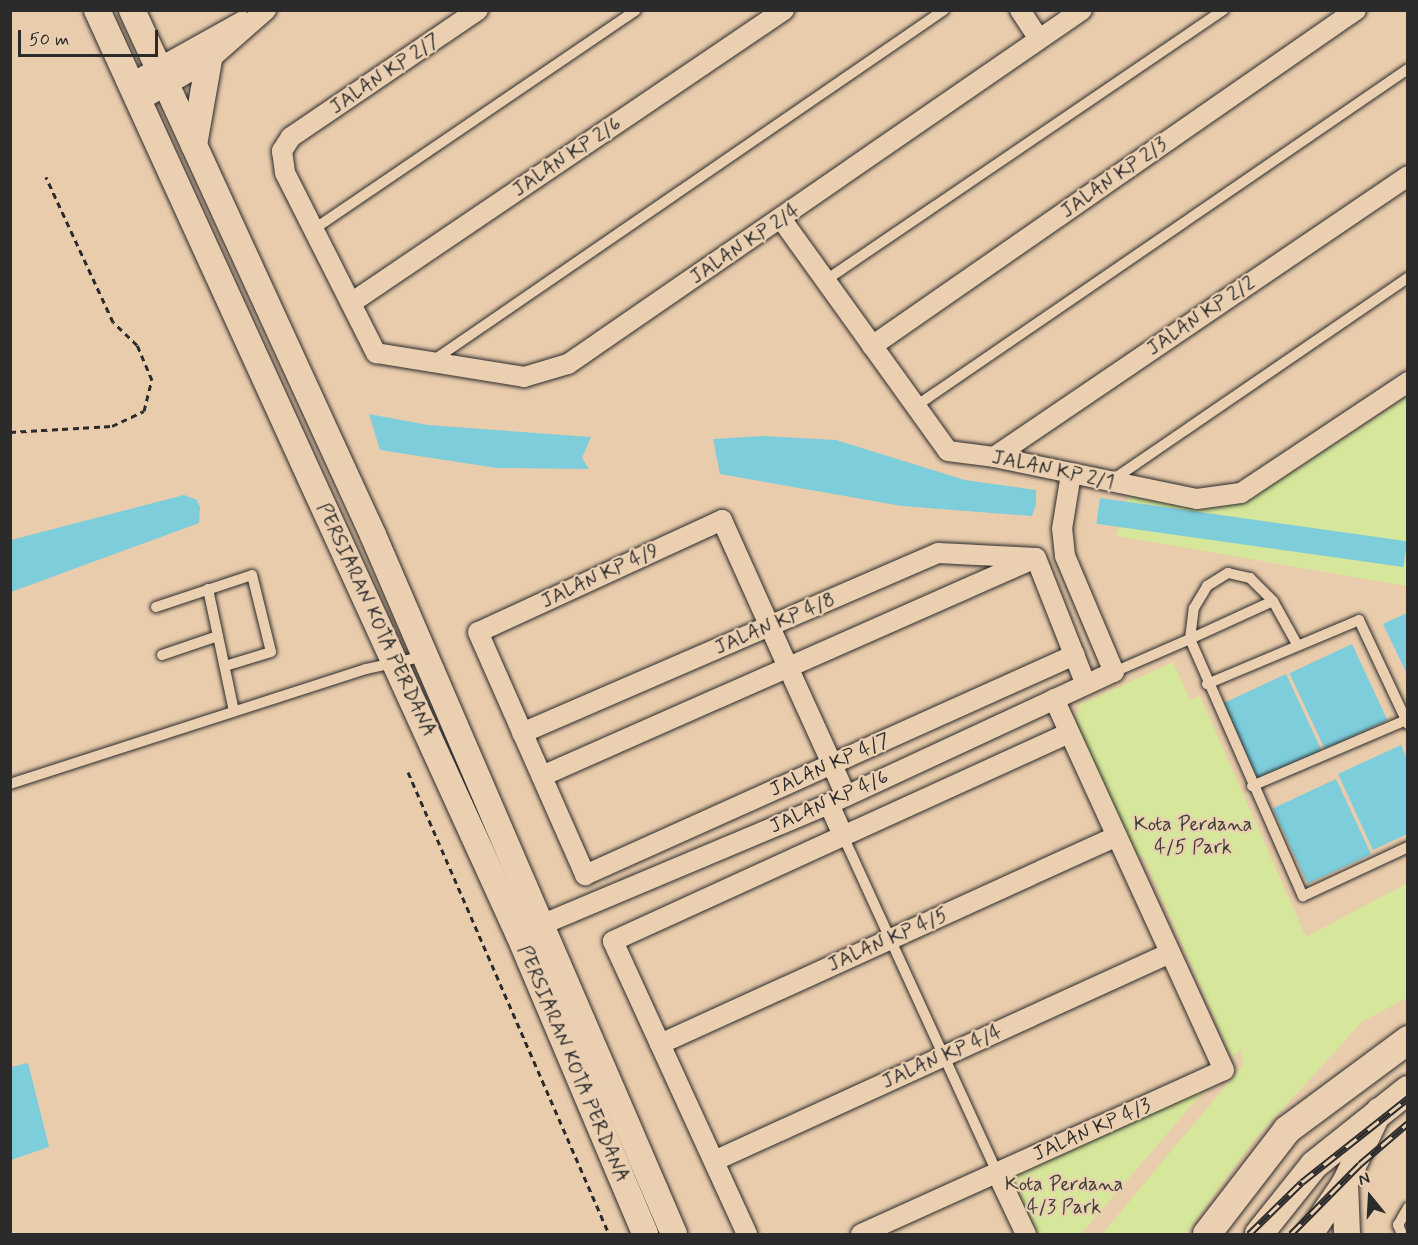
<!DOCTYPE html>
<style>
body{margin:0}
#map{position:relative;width:1418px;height:1245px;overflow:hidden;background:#e9ccac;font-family:Mynerve,sans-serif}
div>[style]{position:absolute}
.green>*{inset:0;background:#d6e69a}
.water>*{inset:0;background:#7ecddb;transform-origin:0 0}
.path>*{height:3px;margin-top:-1.5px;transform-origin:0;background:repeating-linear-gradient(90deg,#2b2b2b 0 6px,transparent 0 10.5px)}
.roads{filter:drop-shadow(0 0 2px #2b2b2b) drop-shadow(0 0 2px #2b2b2b)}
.service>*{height:10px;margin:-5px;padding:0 5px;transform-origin:5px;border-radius:5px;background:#eacfb1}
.minor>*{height:20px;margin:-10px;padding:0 10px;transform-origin:10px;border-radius:10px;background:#eacfb1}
.tertiary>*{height:26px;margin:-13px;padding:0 13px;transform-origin:13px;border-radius:13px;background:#eacfb1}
.secondary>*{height:28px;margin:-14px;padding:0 14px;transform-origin:14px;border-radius:14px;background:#eacfb1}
.rail>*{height:7px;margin-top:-3.5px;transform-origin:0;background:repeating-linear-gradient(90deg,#eacfb1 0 14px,#2b2b2b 0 28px);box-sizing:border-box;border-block:2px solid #2b2b2b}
span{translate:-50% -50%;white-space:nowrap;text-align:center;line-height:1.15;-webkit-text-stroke:4.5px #eacfb1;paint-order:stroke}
.street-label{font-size:20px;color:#2b2b2b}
.park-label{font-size:20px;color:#3c3e36}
.frame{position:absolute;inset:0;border:12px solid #2b2b2b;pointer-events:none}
.north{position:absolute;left:1340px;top:1167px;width:60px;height:60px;-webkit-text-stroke:4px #eacfb1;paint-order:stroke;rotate:342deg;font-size:16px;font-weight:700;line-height:24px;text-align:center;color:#2b2b2b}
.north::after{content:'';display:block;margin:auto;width:21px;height:27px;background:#2b2b2b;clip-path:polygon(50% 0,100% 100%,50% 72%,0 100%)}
.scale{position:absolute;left:18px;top:30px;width:140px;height:27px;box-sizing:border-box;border:3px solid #2b2b2b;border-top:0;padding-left:8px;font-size:18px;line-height:21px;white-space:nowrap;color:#2b2b2b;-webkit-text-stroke:4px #eacfb1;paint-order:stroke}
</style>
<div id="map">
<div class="green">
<div style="clip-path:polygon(1407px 397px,1407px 586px,1116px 536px,1130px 493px,1242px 505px)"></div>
<div style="clip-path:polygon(1173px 662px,1190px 700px,1200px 696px,1306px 937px,1407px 883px,1407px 998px,1363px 1021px,1254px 1140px,1186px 1234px,1102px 1234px,1243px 1065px,1241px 1049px,1232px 1057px,1143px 856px,1136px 859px,1098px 778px,1074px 714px,1080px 712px,1077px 706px)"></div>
<div style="clip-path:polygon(1210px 1084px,1081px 1234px,1038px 1234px,1012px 1178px)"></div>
</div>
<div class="water">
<div style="clip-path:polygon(369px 414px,428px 425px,591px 437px,582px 458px,589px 469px,497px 468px,380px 450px)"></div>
<div style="clip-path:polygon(763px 436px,836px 440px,965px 480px,1036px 490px,1036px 504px,1032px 516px,902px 506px,720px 474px,713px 439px)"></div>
<div style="clip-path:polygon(184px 495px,197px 500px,200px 507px,199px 523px,11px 592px,11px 540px)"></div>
<div style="left:1100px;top:498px;width:310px;height:26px;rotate:8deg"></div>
<div style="clip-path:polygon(1407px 613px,1407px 674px,1383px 624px)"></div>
<div style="left:1352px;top:644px;width:84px;height:69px;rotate:65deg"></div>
<div style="left:1286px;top:674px;width:84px;height:70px;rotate:65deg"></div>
<div style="clip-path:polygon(1401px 745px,1407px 759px,1407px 834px,1373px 850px,1338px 774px)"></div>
<div style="left:1336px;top:779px;width:83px;height:70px;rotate:65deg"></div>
<div style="clip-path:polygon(28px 1063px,49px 1147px,11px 1160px,11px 1067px)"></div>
</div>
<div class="path">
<div style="left:10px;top:432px;width:102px;rotate:-3.4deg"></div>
<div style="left:112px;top:426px;width:35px;rotate:-25deg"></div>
<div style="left:144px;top:411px;width:32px;rotate:-76deg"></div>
<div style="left:152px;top:380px;width:38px;rotate:-113deg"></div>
<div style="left:137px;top:345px;width:33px;rotate:-136deg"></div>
<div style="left:113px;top:322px;width:160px;rotate:-114.8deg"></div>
<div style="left:408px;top:772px;width:504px;rotate:66.49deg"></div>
</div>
<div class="roads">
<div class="service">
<div style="left:314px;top:229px;width:389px;rotate:-34.2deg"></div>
<div style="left:826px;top:280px;width:481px;rotate:-34.2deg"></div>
<div style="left:431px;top:362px;width:622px;rotate:-34.46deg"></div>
<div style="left:916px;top:406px;width:596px;rotate:-34.41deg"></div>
<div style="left:1111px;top:481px;width:360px;rotate:-34.4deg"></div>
<div style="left:208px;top:589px;width:125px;rotate:78deg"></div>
<div style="left:156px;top:607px;width:101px;rotate:-18.4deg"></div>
<div style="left:252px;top:575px;width:79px;rotate:76.1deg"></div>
<div style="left:271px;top:652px;width:48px;rotate:163.1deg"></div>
<div style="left:1190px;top:639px;width:31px;rotate:-83deg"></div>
<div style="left:1194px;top:608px;width:26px;rotate:-59deg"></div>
<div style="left:1207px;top:586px;width:25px;rotate:-32deg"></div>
<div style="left:1228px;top:573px;width:23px;rotate:13deg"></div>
<div style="left:1250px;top:578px;width:33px;rotate:45deg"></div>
<div style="left:1273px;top:601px;width:51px;rotate:60.9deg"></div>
<div style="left:1190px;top:639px;width:91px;rotate:-24.6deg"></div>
<div style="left:162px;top:655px;width:59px;rotate:-18.7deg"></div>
<div style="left:1114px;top:672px;width:83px;rotate:-23.5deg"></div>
<div style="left:1190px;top:639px;width:281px;rotate:66.3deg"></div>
<div style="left:1303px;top:896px;width:116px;rotate:-25deg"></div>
<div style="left:1207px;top:684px;width:165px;rotate:-22.8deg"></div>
<div style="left:1359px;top:620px;width:115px;rotate:64.8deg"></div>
<div style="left:10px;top:784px;width:374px;rotate:-17.9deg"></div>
<div style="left:366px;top:669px;width:60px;rotate:-12.4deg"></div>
<div style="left:1252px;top:786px;width:170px;rotate:-23.2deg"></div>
<div style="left:843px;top:836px;width:371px;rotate:65.4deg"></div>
<div style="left:1402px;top:1234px;width:10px;rotate:-114deg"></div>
<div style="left:1398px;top:1225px;width:20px;rotate:-60deg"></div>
</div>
<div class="minor">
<div style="left:478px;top:10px;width:226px;rotate:145.8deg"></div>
<div style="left:291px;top:137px;width:17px;rotate:123deg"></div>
<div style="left:282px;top:151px;width:22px;rotate:82deg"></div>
<div style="left:285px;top:173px;width:202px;rotate:63.2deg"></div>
<div style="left:376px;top:353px;width:150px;rotate:9.2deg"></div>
<div style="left:524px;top:377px;width:46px;rotate:-16.5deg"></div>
<div style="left:568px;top:364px;width:624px;rotate:-34.56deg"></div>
<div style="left:1020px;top:10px;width:33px;rotate:57deg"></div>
<div style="left:130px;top:84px;width:129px;rotate:-29.1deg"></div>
<div style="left:139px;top:101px;width:81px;rotate:-30.4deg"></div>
<div style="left:209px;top:60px;width:76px;rotate:-41.3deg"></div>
<div style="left:782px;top:220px;width:284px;rotate:54.3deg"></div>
<div style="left:948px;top:451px;width:46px;rotate:7.4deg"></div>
<div style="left:994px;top:457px;width:207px;rotate:11.7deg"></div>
<div style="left:1197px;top:499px;width:44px;rotate:-7.8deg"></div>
<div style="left:1241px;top:493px;width:201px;rotate:-33.6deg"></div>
<div style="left:351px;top:303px;width:523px;rotate:-34.09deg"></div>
<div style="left:872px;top:346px;width:589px;rotate:-34.77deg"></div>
<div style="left:994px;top:457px;width:500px;rotate:-34.17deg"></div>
<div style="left:1036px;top:558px;width:136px;rotate:68.5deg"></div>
<div style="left:522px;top:733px;width:453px;rotate:-23.4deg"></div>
<div style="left:938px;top:553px;width:98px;rotate:2.9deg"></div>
<div style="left:542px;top:776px;width:535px;rotate:-23.83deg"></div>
<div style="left:846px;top:796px;width:35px;rotate:-114deg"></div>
<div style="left:832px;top:764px;width:107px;rotate:-114.4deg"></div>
<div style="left:788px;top:667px;width:161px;rotate:-114.2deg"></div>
<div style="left:722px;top:520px;width:268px;rotate:155.3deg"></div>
<div style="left:478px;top:632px;width:266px;rotate:66.2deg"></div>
<div style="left:585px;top:875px;width:271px;rotate:-24.2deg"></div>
<div style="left:832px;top:764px;width:266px;rotate:-24.2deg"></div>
<div style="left:829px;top:804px;width:35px;rotate:66deg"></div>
<div style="left:541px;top:925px;width:312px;rotate:-22.8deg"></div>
<div style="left:829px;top:804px;width:314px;rotate:-24.9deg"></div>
<div style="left:1114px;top:672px;width:126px;rotate:-112.9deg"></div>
<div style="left:1065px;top:556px;width:27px;rotate:-96deg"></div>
<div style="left:1062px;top:529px;width:56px;rotate:-80.7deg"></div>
<div style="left:660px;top:1044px;width:502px;rotate:-24.47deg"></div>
<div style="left:714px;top:1161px;width:501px;rotate:-24.52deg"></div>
<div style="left:997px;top:1173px;width:68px;rotate:64.6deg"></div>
<div style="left:747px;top:1234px;width:322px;rotate:-114.6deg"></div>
<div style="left:613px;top:941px;width:501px;rotate:-24.52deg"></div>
<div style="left:861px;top:1234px;width:398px;rotate:-24.3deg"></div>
<div style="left:1224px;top:1070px;width:408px;rotate:-114.6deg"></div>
</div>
<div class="tertiary">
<div style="left:97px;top:10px;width:1017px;rotate:65.48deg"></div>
<div style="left:519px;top:935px;width:324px;rotate:67.1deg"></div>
<div style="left:132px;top:10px;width:578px;rotate:65.34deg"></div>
<div style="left:373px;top:535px;width:761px;rotate:66.7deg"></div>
<div style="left:194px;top:145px;width:86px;rotate:-80deg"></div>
<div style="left:1310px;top:1234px;width:62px;rotate:-55.5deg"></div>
<div style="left:1347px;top:1234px;width:51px;rotate:-92.2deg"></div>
<div style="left:1345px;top:1183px;width:80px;rotate:-64.7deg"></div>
</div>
<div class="secondary">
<div style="left:1207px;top:1234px;width:131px;rotate:-52.4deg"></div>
<div style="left:1287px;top:1130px;width:151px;rotate:-36.6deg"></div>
<div style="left:1259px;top:1234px;width:88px;rotate:-51.4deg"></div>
<div style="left:1314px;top:1165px;width:120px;rotate:-38.6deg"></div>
</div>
</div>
<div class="rail">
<div style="left:1249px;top:1234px;width:74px;rotate:-44.5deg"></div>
<div style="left:1302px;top:1182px;width:135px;rotate:-38.4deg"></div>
<div style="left:1291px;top:1234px;width:98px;rotate:-45.4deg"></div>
<div style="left:1360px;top:1164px;width:63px;rotate:-40.5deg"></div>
</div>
<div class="street-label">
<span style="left:385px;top:74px;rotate:-34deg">JALAN KP 2/7</span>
<span style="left:567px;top:157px;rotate:-34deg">JALAN KP 2/6</span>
<span style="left:1114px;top:178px;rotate:-35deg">JALAN KP 2/3</span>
<span style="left:745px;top:244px;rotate:-34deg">JALAN KP 2/4</span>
<span style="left:1201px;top:316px;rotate:-34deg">JALAN KP 2/2</span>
<span style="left:1053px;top:470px;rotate:12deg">JALAN KP 2/1</span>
<span style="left:600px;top:576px;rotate:-25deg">JALAN KP 4/9</span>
<span style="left:376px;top:620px;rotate:65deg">PERSIARAN KOTA PERDANA</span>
<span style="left:775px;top:624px;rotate:-23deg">JALAN KP 4/8</span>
<span style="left:830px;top:765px;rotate:-24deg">JALAN KP 4/7</span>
<span style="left:829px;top:802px;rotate:-24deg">JALAN KP 4/6</span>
<span style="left:888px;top:940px;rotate:-24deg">JALAN KP 4/5</span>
<span style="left:942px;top:1057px;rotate:-24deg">JALAN KP 4/4</span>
<span style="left:573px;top:1064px;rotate:67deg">PERSIARAN KOTA PERDANA</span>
<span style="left:1092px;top:1130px;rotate:-24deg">JALAN KP 4/3</span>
</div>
<div class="park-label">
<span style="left:1193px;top:836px">Kota Perdana<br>4/5 Park</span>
<span style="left:1064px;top:1196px">Kota Perdana<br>4/3 Park</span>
</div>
<div class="frame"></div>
<div class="north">N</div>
<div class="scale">50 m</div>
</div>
